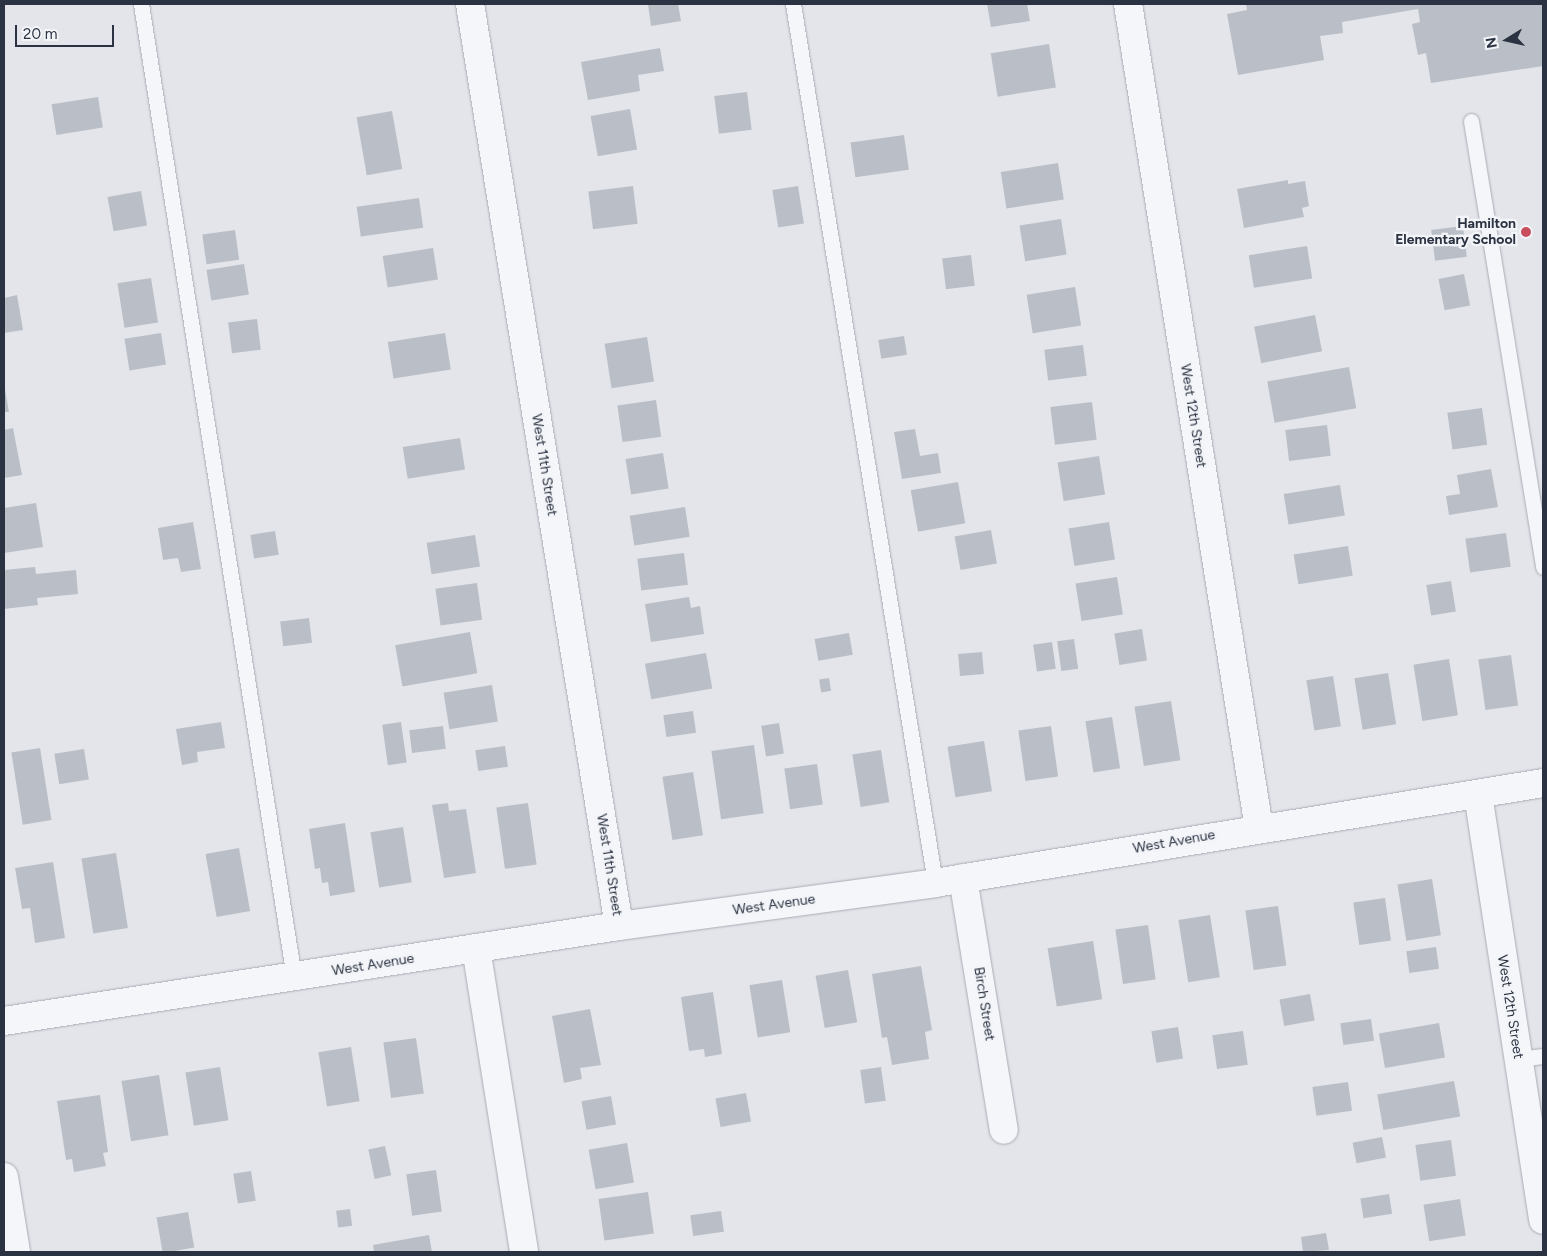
<!DOCTYPE html>
<style>
body{margin:0}
#map{position:relative;width:1547px;height:1256px;overflow:hidden;background:#e3e5ea;font-family:Figtree,sans-serif}
div>[style]{position:absolute}
.building>*{inset:0;background:#babfc7;transform-origin:0 0}
.roads{filter:drop-shadow(0 0 1px #a8acb4) drop-shadow(0 0 1px #a8acb4)}
.service>*{height:15px;margin:-7.5px;padding:0 7.5px;transform-origin:7.5px;border-radius:7.5px;background:#f5f6f9}
.minor>*{height:28px;margin:-14px;padding:0 14px;transform-origin:14px;border-radius:14px;background:#f5f6f9}
.dots>*{width:14px;height:14px;translate:-50% -50%;box-sizing:border-box;border:2px solid #f2f4f8;border-radius:50%}
span{translate:-50% -50%;white-space:nowrap;text-align:center;line-height:1.15;-webkit-text-stroke:4.5px #f2f4f8;paint-order:stroke}
.poi-label{font-size:14px;color:#2b3342;font-weight:700}
.right{translate:-100% -50%;text-align:right}
.street-label{font-size:14px;color:#2b3342}
.frame{position:absolute;inset:0;border:5px solid #2b3342;pointer-events:none}
.north{position:absolute;left:1482px;top:15px;width:50px;height:50px;-webkit-text-stroke:4px #f2f4f8;paint-order:stroke;rotate:260deg;font-size:14px;font-weight:700;line-height:20px;text-align:center;color:#2b3342}
.north::after{content:'';display:block;margin:auto;width:18px;height:22px;background:#2b3342;clip-path:polygon(50% 0,100% 100%,50% 72%,0 100%)}
.scale{position:absolute;left:15px;top:25px;width:99px;height:22px;box-sizing:border-box;border:2px solid #2b3342;border-top:0;padding-left:6px;font-size:15px;line-height:18px;white-space:nowrap;color:#2b3342;-webkit-text-stroke:4px #f2f4f8;paint-order:stroke}
</style>
<div id="map">
<div class="building">
<div style="clip-path:polygon(648px 4px,678px 4px,681px 21px,651px 26px)"></div>
<div style="clip-path:polygon(987px 4px,1027px 4px,1030px 21px,991px 27px)"></div>
<div style="clip-path:polygon(1246px 4px,1543px 4px,1543px 66px,1431px 83px,1426px 53px,1418px 55px,1412px 24px,1420px 22px,1418px 9px,1342px 22px,1343px 33px,1320px 36px,1324px 60px,1238px 75px,1227px 14px,1247px 10px)"></div>
<div style="left:1049px;top:44px;width:44px;height:59px;rotate:81deg"></div>
<div style="clip-path:polygon(660px 48px,664px 71px,638px 75px,640px 91px,588px 100px,581px 62px)"></div>
<div style="left:747px;top:92px;width:38px;height:33px;rotate:83deg"></div>
<div style="left:98px;top:97px;width:31px;height:47px;rotate:81deg"></div>
<div style="left:630px;top:109px;width:41px;height:40px;rotate:80deg"></div>
<div style="left:392px;top:111px;width:59px;height:36px;rotate:80deg"></div>
<div style="left:904px;top:135px;width:35px;height:54px;rotate:82deg"></div>
<div style="left:1058px;top:163px;width:37px;height:58px;rotate:81deg"></div>
<div style="clip-path:polygon(1288px 180px,1288px 184px,1305px 181px,1309px 206px,1302px 208px,1304px 217px,1244px 228px,1237px 189px)"></div>
<div style="left:633px;top:186px;width:38px;height:45px;rotate:83deg"></div>
<div style="left:798px;top:186px;width:38px;height:26px;rotate:81deg"></div>
<div style="left:141px;top:191px;width:35px;height:34px;rotate:80deg"></div>
<div style="left:419px;top:198px;width:30px;height:63px;rotate:82deg"></div>
<div style="left:1061px;top:219px;width:36px;height:42px;rotate:81deg"></div>
<div style="left:1463px;top:226px;width:31px;height:32px;rotate:83deg"></div>
<div style="left:235px;top:230px;width:30px;height:33px;rotate:82deg"></div>
<div style="left:1307px;top:246px;width:33px;height:59px;rotate:81deg"></div>
<div style="left:433px;top:248px;width:32px;height:51px;rotate:81deg"></div>
<div style="left:971px;top:255px;width:31px;height:29px;rotate:83deg"></div>
<div style="left:244px;top:264px;width:31px;height:38px;rotate:81deg"></div>
<div style="left:1464px;top:274px;width:32px;height:26px;rotate:79deg"></div>
<div style="left:151px;top:278px;width:45px;height:34px;rotate:81deg"></div>
<div style="left:1075px;top:287px;width:39px;height:49px;rotate:81deg"></div>
<div style="clip-path:polygon(17px 295px,23px 330px,4px 333px,4px 298px)"></div>
<div style="left:1315px;top:315px;width:37px;height:62px;rotate:79deg"></div>
<div style="left:257px;top:319px;width:31px;height:29px;rotate:83deg"></div>
<div style="left:161px;top:333px;width:32px;height:37px;rotate:81deg"></div>
<div style="left:445px;top:333px;width:37px;height:58px;rotate:81deg"></div>
<div style="left:904px;top:336px;width:19px;height:26px;rotate:81deg"></div>
<div style="left:647px;top:337px;width:45px;height:43px;rotate:81deg"></div>
<div style="left:1083px;top:345px;width:31px;height:39px;rotate:83deg"></div>
<div style="left:1349px;top:367px;width:42px;height:83px;rotate:80deg"></div>
<div style="clip-path:polygon(4px 384px,9px 412px,4px 412px)"></div>
<div style="left:656px;top:400px;width:37px;height:39px;rotate:82deg"></div>
<div style="left:1092px;top:402px;width:38px;height:42px;rotate:83deg"></div>
<div style="left:1482px;top:408px;width:37px;height:35px;rotate:82deg"></div>
<div style="left:1327px;top:425px;width:31px;height:42px;rotate:83deg"></div>
<div style="clip-path:polygon(13px 428px,22px 475px,4px 478px,4px 430px)"></div>
<div style="clip-path:polygon(915px 429px,920px 456px,938px 453px,941px 473px,902px 479px,894px 432px)"></div>
<div style="left:460px;top:438px;width:32px;height:58px;rotate:81deg"></div>
<div style="left:663px;top:453px;width:36px;height:38px;rotate:81deg"></div>
<div style="left:1099px;top:456px;width:39px;height:42px;rotate:81deg"></div>
<div style="clip-path:polygon(1491px 469px,1498px 507px,1449px 515px,1446px 496px,1460px 494px,1457px 475px)"></div>
<div style="left:958px;top:482px;width:42px;height:48px;rotate:80deg"></div>
<div style="left:1340px;top:485px;width:31px;height:57px;rotate:81deg"></div>
<div style="clip-path:polygon(36px 503px,43px 547px,4px 553px,4px 508px)"></div>
<div style="left:685px;top:507px;width:30px;height:56px;rotate:81deg"></div>
<div style="clip-path:polygon(193px 522px,201px 569px,181px 572px,178px 558px,163px 560px,158px 528px)"></div>
<div style="left:1109px;top:522px;width:38px;height:41px;rotate:81deg"></div>
<div style="left:991px;top:530px;width:34px;height:37px;rotate:80deg"></div>
<div style="left:275px;top:531px;width:24px;height:25px;rotate:81deg"></div>
<div style="left:1506px;top:533px;width:34px;height:41px;rotate:82deg"></div>
<div style="left:475px;top:535px;width:32px;height:49px;rotate:81deg"></div>
<div style="left:1348px;top:546px;width:30px;height:55px;rotate:81deg"></div>
<div style="left:684px;top:553px;width:32px;height:47px;rotate:83deg"></div>
<div style="clip-path:polygon(35px 567px,36px 574px,76px 570px,78px 594px,37px 598px,38px 605px,4px 609px,4px 570px)"></div>
<div style="left:1117px;top:577px;width:38px;height:42px;rotate:81deg"></div>
<div style="left:1451px;top:581px;width:31px;height:25px;rotate:81deg"></div>
<div style="left:477px;top:583px;width:37px;height:42px;rotate:82deg"></div>
<div style="clip-path:polygon(689px 597px,691px 608px,700px 606px,704px 634px,651px 642px,645px 604px)"></div>
<div style="left:309px;top:618px;width:25px;height:29px;rotate:83deg"></div>
<div style="left:1142px;top:629px;width:32px;height:28px;rotate:81deg"></div>
<div style="left:470px;top:632px;width:42px;height:76px;rotate:80deg"></div>
<div style="left:849px;top:633px;width:22px;height:35px;rotate:80deg"></div>
<div style="left:1074px;top:639px;width:30px;height:17px;rotate:82deg"></div>
<div style="left:1052px;top:642px;width:27px;height:19px;rotate:82deg"></div>
<div style="left:982px;top:652px;width:22px;height:24px;rotate:85deg"></div>
<div style="left:706px;top:653px;width:36px;height:62px;rotate:80deg"></div>
<div style="left:1511px;top:655px;width:51px;height:33px;rotate:82deg"></div>
<div style="left:1449px;top:659px;width:57px;height:36px;rotate:81deg"></div>
<div style="left:1388px;top:673px;width:52px;height:34px;rotate:81deg"></div>
<div style="left:1333px;top:676px;width:51px;height:27px;rotate:81deg"></div>
<div style="left:829px;top:678px;width:13px;height:10px;rotate:81deg"></div>
<div style="left:492px;top:685px;width:37px;height:49px;rotate:81deg"></div>
<div style="left:1171px;top:701px;width:60px;height:37px;rotate:81deg"></div>
<div style="left:693px;top:711px;width:22px;height:30px;rotate:82deg"></div>
<div style="left:1112px;top:717px;width:52px;height:27px;rotate:81deg"></div>
<div style="clip-path:polygon(221px 722px,225px 748px,197px 752px,198px 762px,182px 765px,176px 729px)"></div>
<div style="left:401px;top:722px;width:41px;height:19px;rotate:82deg"></div>
<div style="left:779px;top:723px;width:31px;height:18px;rotate:81deg"></div>
<div style="left:443px;top:726px;width:23px;height:34px;rotate:83deg"></div>
<div style="left:1051px;top:726px;width:51px;height:33px;rotate:82deg"></div>
<div style="left:984px;top:741px;width:51px;height:37px;rotate:81deg"></div>
<div style="left:754px;top:745px;width:69px;height:43px;rotate:82deg"></div>
<div style="left:505px;top:746px;width:21px;height:30px;rotate:82deg"></div>
<div style="left:40px;top:748px;width:73px;height:29px;rotate:81deg"></div>
<div style="left:84px;top:749px;width:31px;height:30px;rotate:81deg"></div>
<div style="left:881px;top:750px;width:53px;height:29px;rotate:81deg"></div>
<div style="left:817px;top:764px;width:41px;height:33px;rotate:82deg"></div>
<div style="left:693px;top:772px;width:64px;height:31px;rotate:81deg"></div>
<div style="clip-path:polygon(448px 803px,449px 811px,466px 809px,476px 873px,444px 878px,432px 805px)"></div>
<div style="left:528px;top:803px;width:62px;height:32px;rotate:82deg"></div>
<div style="clip-path:polygon(345px 823px,355px 892px,330px 896px,328px 882px,322px 883px,320px 868px,315px 869px,309px 829px)"></div>
<div style="left:403px;top:827px;width:56px;height:33px;rotate:81deg"></div>
<div style="left:239px;top:848px;width:64px;height:34px;rotate:80deg"></div>
<div style="left:116px;top:853px;width:76px;height:35px;rotate:81deg"></div>
<div style="clip-path:polygon(53px 862px,65px 938px,35px 943px,30px 908px,22px 909px,15px 868px)"></div>
<div style="left:1432px;top:879px;width:57px;height:35px;rotate:81deg"></div>
<div style="left:1385px;top:898px;width:43px;height:32px;rotate:82deg"></div>
<div style="left:1278px;top:906px;width:60px;height:33px;rotate:82deg"></div>
<div style="left:1210px;top:915px;width:63px;height:32px;rotate:81deg"></div>
<div style="left:1148px;top:925px;width:55px;height:33px;rotate:82deg"></div>
<div style="left:1093px;top:941px;width:59px;height:46px;rotate:81deg"></div>
<div style="left:1436px;top:947px;width:22px;height:30px;rotate:82deg"></div>
<div style="clip-path:polygon(921px 966px,932px 1030px,925px 1032px,929px 1059px,892px 1065px,887px 1037px,882px 1038px,872px 974px)"></div>
<div style="left:848px;top:970px;width:53px;height:33px;rotate:80deg"></div>
<div style="left:782px;top:980px;width:53px;height:33px;rotate:81deg"></div>
<div style="clip-path:polygon(713px 992px,722px 1054px,705px 1057px,704px 1049px,689px 1051px,681px 997px)"></div>
<div style="left:1310px;top:994px;width:27px;height:31px;rotate:80deg"></div>
<div style="clip-path:polygon(590px 1009px,601px 1065px,580px 1068px,582px 1079px,564px 1083px,552px 1016px)"></div>
<div style="left:1371px;top:1019px;width:22px;height:31px;rotate:82deg"></div>
<div style="left:1439px;top:1023px;width:35px;height:61px;rotate:80deg"></div>
<div style="left:1178px;top:1027px;width:32px;height:27px;rotate:81deg"></div>
<div style="left:1243px;top:1031px;width:34px;height:31px;rotate:82deg"></div>
<div style="left:416px;top:1038px;width:56px;height:33px;rotate:82deg"></div>
<div style="left:351px;top:1047px;width:55px;height:33px;rotate:81deg"></div>
<div style="left:220px;top:1067px;width:54px;height:35px;rotate:81deg"></div>
<div style="left:881px;top:1067px;width:34px;height:21px;rotate:82deg"></div>
<div style="left:159px;top:1075px;width:61px;height:38px;rotate:81deg"></div>
<div style="left:1454px;top:1081px;width:36px;height:78px;rotate:80deg"></div>
<div style="left:1348px;top:1082px;width:29px;height:36px;rotate:82deg"></div>
<div style="left:746px;top:1093px;width:29px;height:31px;rotate:80deg"></div>
<div style="clip-path:polygon(100px 1095px,108px 1152px,103px 1153px,106px 1166px,74px 1172px,72px 1159px,66px 1160px,57px 1101px)"></div>
<div style="left:611px;top:1096px;width:29px;height:30px;rotate:80deg"></div>
<div style="left:1382px;top:1137px;width:21px;height:30px;rotate:79deg"></div>
<div style="left:1451px;top:1140px;width:36px;height:36px;rotate:82deg"></div>
<div style="left:627px;top:1143px;width:40px;height:39px;rotate:80deg"></div>
<div style="left:385px;top:1146px;width:30px;height:17px;rotate:78deg"></div>
<div style="left:436px;top:1170px;width:42px;height:30px;rotate:82deg"></div>
<div style="left:251px;top:1171px;width:30px;height:18px;rotate:81deg"></div>
<div style="left:648px;top:1192px;width:42px;height:50px;rotate:82deg"></div>
<div style="left:1389px;top:1194px;width:20px;height:29px;rotate:81deg"></div>
<div style="left:1460px;top:1199px;width:37px;height:37px;rotate:81deg"></div>
<div style="left:350px;top:1209px;width:17px;height:14px;rotate:83deg"></div>
<div style="left:721px;top:1211px;width:21px;height:31px;rotate:82deg"></div>
<div style="left:188px;top:1212px;width:36px;height:32px;rotate:80deg"></div>
<div style="clip-path:polygon(1326px 1233px,1329px 1250px,1303px 1252px,1301px 1237px)"></div>
<div style="clip-path:polygon(429px 1235px,432px 1252px,374px 1252px,373px 1245px)"></div>
</div>
<div class="roads">
<div class="service">
<div style="left:141px;top:4px;width:986px;rotate:81.07deg"></div>
<div style="left:793px;top:4px;width:890px;rotate:80.82deg"></div>
<div style="left:1471px;top:121px;width:452px;rotate:80.8deg"></div>
<div style="left:1518px;top:1059px;width:25px;rotate:-7deg"></div>
</div>
<div class="minor">
<div style="left:470px;top:4px;width:934px;rotate:80.82deg"></div>
<div style="left:1128px;top:4px;width:834px;rotate:80.97deg"></div>
<div style="left:1478px;top:794px;width:431px;rotate:81.3deg"></div>
<div style="left:963px;top:878px;width:255px;rotate:80.8deg"></div>
<div style="left:476px;top:948px;width:308px;rotate:81deg"></div>
<div style="left:4px;top:1021px;width:622px;rotate:-8.78deg"></div>
<div style="left:619px;top:926px;width:319px;rotate:-7.7deg"></div>
<div style="left:935px;top:883px;width:616px;rotate:-9.34deg"></div>
<div style="left:4px;top:1177px;width:76px;rotate:80.9deg"></div>
</div>
</div>
<div class="dots">
<div style="left:1526px;top:232px;background:#c84e5e"></div>
</div>
<div class="poi-label">
<span class="right" style="left:1516px;top:232px">Hamilton<br>Elementary School</span>
</div>
<div class="street-label">
<span style="left:1193px;top:416px;rotate:81deg">West 12th Street</span>
<span style="left:544px;top:465px;rotate:81deg">West 11th Street</span>
<span style="left:1174px;top:842px;rotate:-10deg">West Avenue</span>
<span style="left:609px;top:865px;rotate:81deg">West 11th Street</span>
<span style="left:774px;top:905px;rotate:-8deg">West Avenue</span>
<span style="left:373px;top:965px;rotate:-9deg">West Avenue</span>
<span style="left:984px;top:1004px;rotate:81deg">Birch Street</span>
<span style="left:1510px;top:1007px;rotate:81deg">West 12th Street</span>
</div>
<div class="frame"></div>
<div class="north">N</div>
<div class="scale">20 m</div>
</div>
